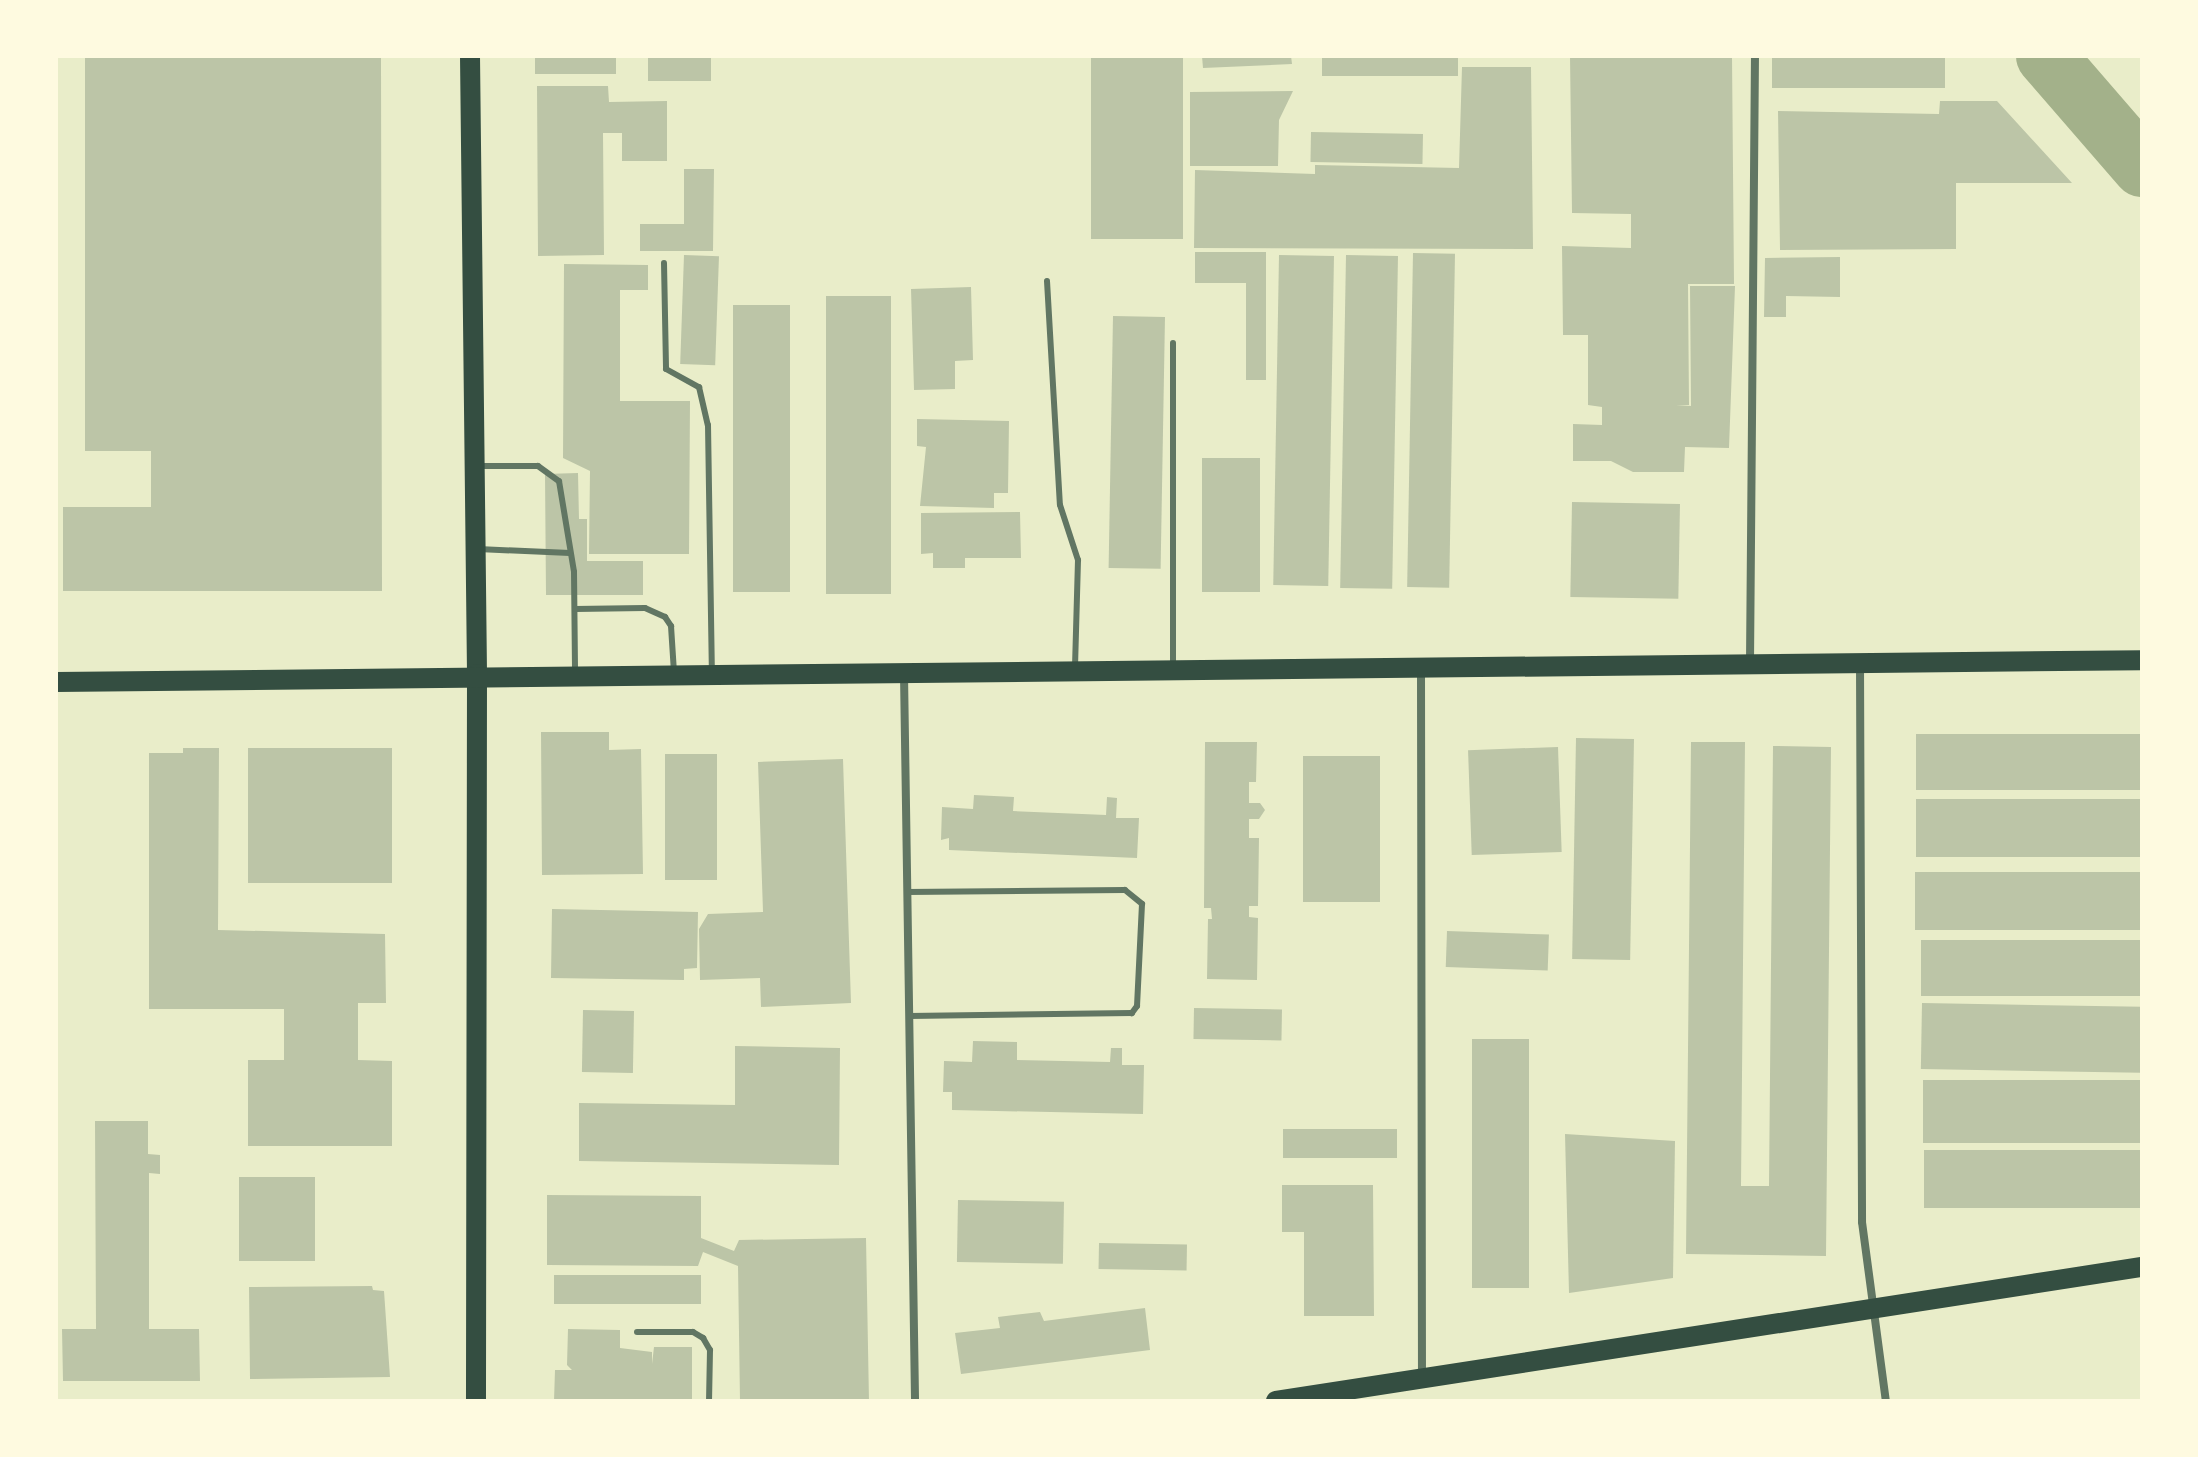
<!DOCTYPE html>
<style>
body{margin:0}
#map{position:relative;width:2198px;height:1457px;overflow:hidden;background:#e9edc9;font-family:"DM Sans",sans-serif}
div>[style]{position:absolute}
.river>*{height:60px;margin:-30px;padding:0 30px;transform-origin:30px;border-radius:30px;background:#a3b18a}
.building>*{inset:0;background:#bcc5a7;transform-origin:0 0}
.service>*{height:6px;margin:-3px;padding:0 3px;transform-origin:3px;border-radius:3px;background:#617663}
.minor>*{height:8px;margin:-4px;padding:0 4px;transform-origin:4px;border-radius:4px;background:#617663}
.primary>*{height:20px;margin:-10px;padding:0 10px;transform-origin:10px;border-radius:10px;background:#344e41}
span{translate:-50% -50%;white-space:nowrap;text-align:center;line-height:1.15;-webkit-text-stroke:8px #fefae0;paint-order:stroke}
.frame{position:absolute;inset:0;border:58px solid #fefae0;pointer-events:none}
</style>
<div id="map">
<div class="river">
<div style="left:2046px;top:56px;width:147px;rotate:49.1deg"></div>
</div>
<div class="building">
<div style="clip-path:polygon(85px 56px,381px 56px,382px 591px,63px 591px,63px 507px,151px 507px,151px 451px,85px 451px)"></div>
<div style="left:535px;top:56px;width:81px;height:18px"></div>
<div style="left:648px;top:56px;width:63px;height:25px"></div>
<div style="left:1091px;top:56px;width:92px;height:183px"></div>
<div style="clip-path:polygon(1202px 56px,1291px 56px,1292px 64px,1203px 68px)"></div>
<div style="left:1322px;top:56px;width:136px;height:20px"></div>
<div style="clip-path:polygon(1570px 56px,1732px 56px,1734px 284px,1688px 284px,1689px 405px,1676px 405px,1691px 406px,1690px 286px,1735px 286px,1729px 448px,1685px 447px,1684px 472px,1633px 472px,1611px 461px,1573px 461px,1573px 424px,1602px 425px,1602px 407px,1588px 405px,1588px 335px,1563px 335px,1562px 246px,1631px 248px,1631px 214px,1572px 213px)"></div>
<div style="left:1772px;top:56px;width:173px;height:32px"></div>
<div style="clip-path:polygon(1462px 67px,1531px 67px,1533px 249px,1194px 248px,1195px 170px,1315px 174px,1315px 165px,1459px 168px)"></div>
<div style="clip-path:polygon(537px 86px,608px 86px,609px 102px,667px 101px,667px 161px,622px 161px,622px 133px,603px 133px,604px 255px,538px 256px)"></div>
<div style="clip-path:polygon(1293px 91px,1279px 120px,1278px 166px,1190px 166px,1190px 92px)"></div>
<div style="clip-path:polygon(1940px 101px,1997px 101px,2072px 183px,1956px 183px,1956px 249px,1780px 250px,1778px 111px,1939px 114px)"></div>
<div style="left:1311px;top:132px;width:112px;height:30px;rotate:1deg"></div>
<div style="clip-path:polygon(684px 169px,714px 169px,713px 251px,640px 251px,640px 224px,684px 224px)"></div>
<div style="clip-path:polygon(1195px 252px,1266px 252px,1266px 380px,1246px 380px,1246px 283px,1195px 283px)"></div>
<div style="left:1413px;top:253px;width:42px;height:334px;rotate:1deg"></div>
<div style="left:684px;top:255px;width:35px;height:109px;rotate:2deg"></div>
<div style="left:1279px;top:255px;width:55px;height:330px;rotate:1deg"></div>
<div style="left:1346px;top:255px;width:52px;height:333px;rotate:1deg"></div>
<div style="clip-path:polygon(1840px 257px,1840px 297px,1786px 296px,1786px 317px,1764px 317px,1765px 258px)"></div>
<div style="clip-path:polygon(564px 264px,648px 265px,648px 290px,620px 290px,620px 401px,690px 401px,689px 554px,589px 554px,590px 471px,563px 458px)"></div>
<div style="clip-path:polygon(971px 287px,973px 360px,955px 361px,955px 389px,914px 390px,911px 289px)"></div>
<div style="left:891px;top:296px;width:298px;height:65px;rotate:90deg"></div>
<div style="left:733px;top:305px;width:57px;height:287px"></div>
<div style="left:1113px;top:316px;width:52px;height:252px;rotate:1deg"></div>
<div style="clip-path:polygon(917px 419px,1009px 421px,1008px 493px,994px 493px,994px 508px,920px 506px,926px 447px,917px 446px)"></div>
<div style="left:1202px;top:458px;width:58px;height:134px"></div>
<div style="clip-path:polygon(578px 473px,579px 519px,587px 519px,587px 561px,643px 561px,643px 595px,546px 595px,545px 474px)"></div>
<div style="left:1572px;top:502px;width:108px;height:95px;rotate:1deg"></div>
<div style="clip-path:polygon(1020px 512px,1021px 558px,965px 558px,965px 568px,933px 568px,933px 553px,921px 554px,921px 513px)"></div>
<div style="clip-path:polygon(541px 732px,609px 732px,609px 750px,641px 749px,643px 874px,542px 875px)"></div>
<div style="left:1916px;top:734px;width:226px;height:56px"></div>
<div style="left:1576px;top:738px;width:58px;height:221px;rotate:1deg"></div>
<div style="clip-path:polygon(1205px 742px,1257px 742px,1256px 782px,1249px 782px,1249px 803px,1260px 803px,1265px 810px,1259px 819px,1249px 819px,1249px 838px,1259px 838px,1258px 906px,1249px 906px,1249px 917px,1258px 918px,1257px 980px,1207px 979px,1208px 919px,1212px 919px,1211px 908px,1204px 908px)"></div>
<div style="clip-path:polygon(1691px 742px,1745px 742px,1741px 1186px,1769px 1186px,1773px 746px,1831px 747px,1826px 1256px,1686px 1254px)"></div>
<div style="left:1558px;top:747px;width:105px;height:90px;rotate:88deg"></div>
<div style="clip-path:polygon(183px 748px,219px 748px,218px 930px,385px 934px,386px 1003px,358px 1003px,358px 1060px,392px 1061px,392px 1146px,248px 1146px,248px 1060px,284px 1060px,284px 1009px,149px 1009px,149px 753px,183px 753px)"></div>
<div style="left:248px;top:748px;width:144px;height:135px"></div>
<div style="left:717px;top:754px;width:126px;height:52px;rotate:90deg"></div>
<div style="left:1303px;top:756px;width:77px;height:146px"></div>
<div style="clip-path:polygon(843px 759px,851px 1003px,761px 1007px,760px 978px,700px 980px,699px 929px,708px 914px,763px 912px,758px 762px)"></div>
<div style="clip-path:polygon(974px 795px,1014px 797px,1013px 811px,1106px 815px,1107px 797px,1117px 798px,1116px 818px,1139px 818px,1137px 858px,949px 850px,949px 838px,941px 840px,942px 807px,973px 809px)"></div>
<div style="left:1916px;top:799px;width:226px;height:58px"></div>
<div style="left:2142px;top:872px;width:58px;height:227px;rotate:90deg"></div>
<div style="clip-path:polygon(552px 909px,698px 912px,697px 968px,684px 969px,684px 980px,551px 978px)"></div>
<div style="left:1447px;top:931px;width:102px;height:36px;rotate:2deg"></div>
<div style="left:2142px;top:940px;width:56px;height:221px;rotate:90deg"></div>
<div style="left:1922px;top:1003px;width:220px;height:66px;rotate:1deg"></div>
<div style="left:1194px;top:1008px;width:88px;height:31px;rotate:1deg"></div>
<div style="left:583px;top:1010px;width:51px;height:62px;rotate:1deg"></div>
<div style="left:1472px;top:1039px;width:57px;height:249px"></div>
<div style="clip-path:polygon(973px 1041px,1017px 1042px,1017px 1060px,1110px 1062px,1111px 1048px,1122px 1048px,1122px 1065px,1144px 1065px,1143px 1114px,952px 1110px,952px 1092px,943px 1092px,944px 1061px,972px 1062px)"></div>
<div style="clip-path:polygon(735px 1046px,840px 1048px,839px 1165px,579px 1161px,579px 1103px,735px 1105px)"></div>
<div style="left:2142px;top:1080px;width:63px;height:219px;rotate:90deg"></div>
<div style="clip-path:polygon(95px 1121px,148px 1121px,148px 1154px,160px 1155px,160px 1174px,149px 1173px,149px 1329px,199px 1329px,200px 1381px,63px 1381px,62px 1329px,96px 1329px)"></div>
<div style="left:1283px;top:1129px;width:114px;height:29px"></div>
<div style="clip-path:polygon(1565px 1134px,1675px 1141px,1673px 1278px,1569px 1293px)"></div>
<div style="left:2142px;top:1150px;width:58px;height:218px;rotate:90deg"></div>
<div style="left:239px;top:1177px;width:76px;height:84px"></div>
<div style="clip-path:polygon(1282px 1185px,1373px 1185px,1374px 1316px,1304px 1316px,1304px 1232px,1282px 1232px)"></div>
<div style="clip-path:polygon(547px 1195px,701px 1196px,701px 1238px,734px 1251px,739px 1240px,866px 1238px,869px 1401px,740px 1401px,738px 1266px,703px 1252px,698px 1266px,547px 1265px)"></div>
<div style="left:958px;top:1200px;width:106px;height:62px;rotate:1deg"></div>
<div style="left:1099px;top:1243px;width:88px;height:26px;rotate:1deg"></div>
<div style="left:701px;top:1275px;width:29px;height:147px;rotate:90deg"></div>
<div style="clip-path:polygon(372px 1286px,373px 1290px,384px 1291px,390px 1377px,250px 1379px,249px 1287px)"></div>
<div style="clip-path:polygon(1145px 1308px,1150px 1350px,961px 1374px,955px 1333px,1000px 1328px,998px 1317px,1040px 1312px,1044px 1321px)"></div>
<div style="clip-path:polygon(568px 1329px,620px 1330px,620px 1348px,652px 1352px,652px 1364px,654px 1347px,692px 1347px,692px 1401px,554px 1401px,555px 1370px,572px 1370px,567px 1365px)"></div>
</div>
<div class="service">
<div style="left:664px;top:263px;width:106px;rotate:88.9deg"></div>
<div style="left:666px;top:369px;width:38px;rotate:29deg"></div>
<div style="left:699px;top:387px;width:39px;rotate:77deg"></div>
<div style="left:708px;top:425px;width:248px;rotate:89.1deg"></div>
<div style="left:1047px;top:281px;width:224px;rotate:86.7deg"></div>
<div style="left:1060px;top:505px;width:58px;rotate:71.9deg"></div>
<div style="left:1078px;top:560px;width:107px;rotate:91.6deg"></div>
<div style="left:1173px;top:343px;width:323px;rotate:90deg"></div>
<div style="left:479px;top:466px;width:59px"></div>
<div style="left:538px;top:466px;width:26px;rotate:36deg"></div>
<div style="left:559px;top:481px;width:92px;rotate:80.6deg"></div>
<div style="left:574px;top:572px;width:101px;rotate:89.4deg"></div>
<div style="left:478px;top:549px;width:92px;rotate:2.5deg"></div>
<div style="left:575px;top:609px;width:70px;rotate:-0.8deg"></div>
<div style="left:645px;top:608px;width:22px;rotate:24deg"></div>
<div style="left:665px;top:617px;width:11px;rotate:56deg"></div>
<div style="left:671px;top:626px;width:47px;rotate:86.3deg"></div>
<div style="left:907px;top:892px;width:218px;rotate:-0.5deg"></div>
<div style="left:1125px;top:890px;width:22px;rotate:39deg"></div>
<div style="left:1142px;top:904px;width:102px;rotate:92.8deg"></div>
<div style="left:1137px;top:1006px;width:9px;rotate:126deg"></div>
<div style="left:1132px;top:1013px;width:223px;rotate:179.2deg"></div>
<div style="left:637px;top:1332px;width:56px"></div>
<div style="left:693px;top:1332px;width:12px;rotate:31deg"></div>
<div style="left:703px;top:1338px;width:14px;rotate:60deg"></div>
<div style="left:710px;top:1350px;width:51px;rotate:91.1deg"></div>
</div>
<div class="minor">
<div style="left:1750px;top:663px;width:607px;rotate:-89.53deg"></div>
<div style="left:1860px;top:664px;width:558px;rotate:89.79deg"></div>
<div style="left:1862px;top:1222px;width:181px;rotate:82.4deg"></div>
<div style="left:1421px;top:669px;width:710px;rotate:89.92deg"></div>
<div style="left:904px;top:674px;width:727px;rotate:89.13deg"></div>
</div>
<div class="primary">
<div style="left:470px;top:56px;width:618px;rotate:89.35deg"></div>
<div style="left:477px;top:674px;width:727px;rotate:90.08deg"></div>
<div style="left:56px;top:682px;width:2086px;rotate:-0.6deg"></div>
<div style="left:1276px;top:1401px;width:876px;rotate:-8.8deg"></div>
</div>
<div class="frame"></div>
</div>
